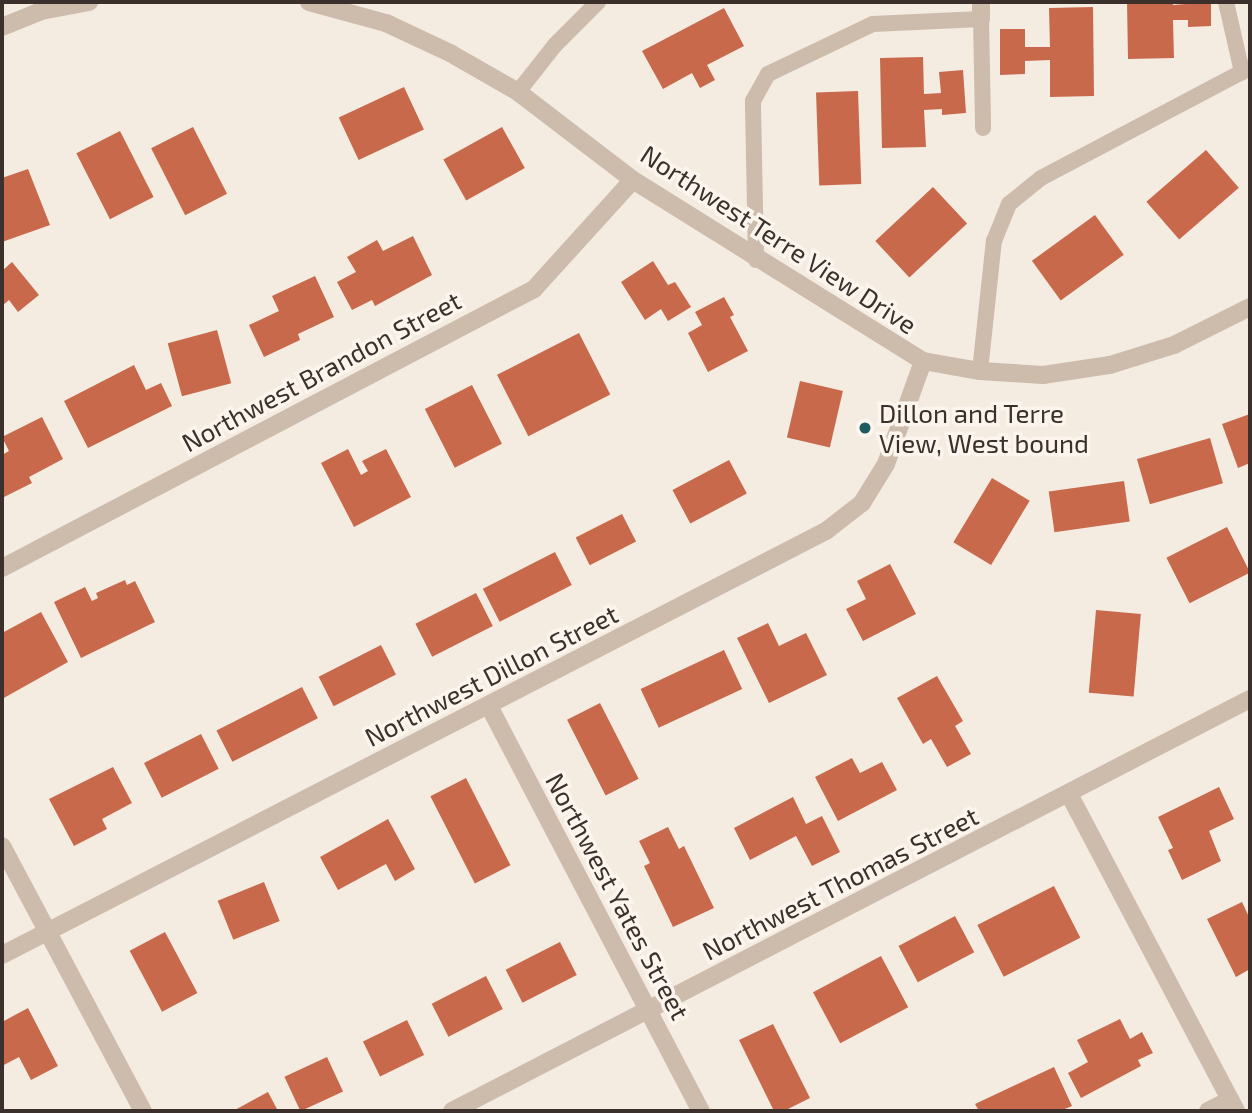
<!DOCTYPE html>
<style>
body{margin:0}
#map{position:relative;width:1252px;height:1113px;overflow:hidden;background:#f4ebe1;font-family:"Exo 2",sans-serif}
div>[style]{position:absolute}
.building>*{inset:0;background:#c8694b;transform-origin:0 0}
.service>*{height:16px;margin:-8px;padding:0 8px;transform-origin:8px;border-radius:8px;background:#cdbbac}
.minor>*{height:18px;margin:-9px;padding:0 9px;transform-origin:9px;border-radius:9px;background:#cdbbac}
.tertiary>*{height:18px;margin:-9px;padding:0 9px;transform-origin:9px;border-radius:9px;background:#cdbbac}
.dots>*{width:19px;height:19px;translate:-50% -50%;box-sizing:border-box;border:4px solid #fbf5ee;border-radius:50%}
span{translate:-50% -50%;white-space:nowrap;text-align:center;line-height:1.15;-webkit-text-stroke:7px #fbf5ee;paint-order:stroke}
.street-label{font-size:26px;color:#3b302b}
.poi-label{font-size:26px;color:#3b302b}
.left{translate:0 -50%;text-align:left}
.frame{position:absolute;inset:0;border:4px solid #3b302b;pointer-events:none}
</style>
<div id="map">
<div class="building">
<div style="clip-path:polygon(1127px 2px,1173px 2px,1173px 5px,1211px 2px,1211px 26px,1188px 27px,1188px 20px,1173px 20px,1174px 58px,1128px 59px)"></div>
<div style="clip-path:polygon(1093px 7px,1094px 96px,1050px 97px,1050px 60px,1025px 61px,1025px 74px,1000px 75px,1000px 29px,1025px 29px,1025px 47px,1050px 47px,1049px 8px)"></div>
<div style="clip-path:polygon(724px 8px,744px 46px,707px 65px,715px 80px,700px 88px,692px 73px,663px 89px,642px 51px)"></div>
<div style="clip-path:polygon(923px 57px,924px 94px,941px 93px,939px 72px,963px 70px,966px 113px,942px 115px,942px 109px,924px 110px,926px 147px,882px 148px,880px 58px)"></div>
<div style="left:404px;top:87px;width:47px;height:72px;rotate:65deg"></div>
<div style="left:858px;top:91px;width:93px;height:42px;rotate:88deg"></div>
<div style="left:193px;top:127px;width:75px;height:47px;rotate:63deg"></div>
<div style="left:502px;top:127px;width:47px;height:67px;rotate:61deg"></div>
<div style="left:120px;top:131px;width:74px;height:49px;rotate:63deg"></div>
<div style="left:1206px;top:150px;width:50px;height:79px;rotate:49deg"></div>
<div style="clip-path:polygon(28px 169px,50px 225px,2px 242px,2px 178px)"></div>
<div style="left:933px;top:187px;width:50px;height:79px;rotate:47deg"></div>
<div style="left:1095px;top:215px;width:49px;height:78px;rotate:54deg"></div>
<div style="clip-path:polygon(413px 236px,432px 275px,375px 306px,372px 300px,352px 310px,337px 282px,356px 272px,347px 257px,377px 240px,383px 251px)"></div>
<div style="clip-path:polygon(653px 261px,668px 285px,675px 282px,691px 307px,668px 321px,661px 309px,645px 320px,621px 282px)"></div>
<div style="clip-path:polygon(12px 262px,39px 295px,18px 312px,9px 300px,2px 306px,2px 271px)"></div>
<div style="clip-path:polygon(315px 276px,334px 317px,298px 334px,300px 340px,264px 357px,249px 325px,279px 311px,272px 296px)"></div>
<div style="clip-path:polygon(724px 297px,734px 315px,730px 317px,748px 351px,708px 372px,688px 333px,702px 325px,695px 312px)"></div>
<div style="left:217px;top:330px;width:55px;height:51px;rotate:75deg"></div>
<div style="left:579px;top:333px;width:69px;height:92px;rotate:63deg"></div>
<div style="clip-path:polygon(134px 365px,146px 390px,161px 383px,172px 406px,88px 448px,64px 401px)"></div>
<div style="left:800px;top:381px;width:44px;height:58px;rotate:13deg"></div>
<div style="left:472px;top:385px;width:66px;height:53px;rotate:63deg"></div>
<div style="clip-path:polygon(1250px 414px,1250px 463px,1238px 468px,1222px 424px)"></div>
<div style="clip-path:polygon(42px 417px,63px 459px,29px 477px,32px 483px,2px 498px,2px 455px,9px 451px,2px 437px)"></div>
<div style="left:1210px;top:438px;width:47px;height:76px;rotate:74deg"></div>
<div style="clip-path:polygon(348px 449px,361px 475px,368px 471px,362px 461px,386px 449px,411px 497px,354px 527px,321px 463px)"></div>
<div style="left:729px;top:460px;width:38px;height:64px;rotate:62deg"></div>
<div style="left:992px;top:478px;width:44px;height:75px;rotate:31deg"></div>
<div style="left:1124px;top:481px;width:41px;height:76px;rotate:82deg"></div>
<div style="left:622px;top:514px;width:31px;height:52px;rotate:63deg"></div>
<div style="left:1227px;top:527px;width:51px;height:68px;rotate:63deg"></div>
<div style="left:555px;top:552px;width:37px;height:81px;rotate:63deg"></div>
<div style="clip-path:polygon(890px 564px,916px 614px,863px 641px,846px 609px,866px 599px,857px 581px)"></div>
<div style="clip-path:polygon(125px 580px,127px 585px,135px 581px,155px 622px,81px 658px,54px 602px,85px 587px,92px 601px,98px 598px,96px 593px)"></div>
<div style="left:476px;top:593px;width:37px;height:68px;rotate:63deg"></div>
<div style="left:1096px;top:610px;width:45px;height:83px;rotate:5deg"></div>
<div style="clip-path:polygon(41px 612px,68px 662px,2px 699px,2px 633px)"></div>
<div style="clip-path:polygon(768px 623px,779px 646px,806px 633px,827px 675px,769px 703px,737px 638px)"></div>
<div style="left:381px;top:645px;width:33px;height:70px;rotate:63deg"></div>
<div style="left:724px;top:650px;width:43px;height:92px;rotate:65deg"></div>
<div style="clip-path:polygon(937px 676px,963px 721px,955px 726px,971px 754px,947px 767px,931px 739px,923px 744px,897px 698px)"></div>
<div style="left:302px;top:687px;width:35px;height:96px;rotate:63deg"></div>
<div style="left:600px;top:703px;width:85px;height:37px;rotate:63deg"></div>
<div style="left:201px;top:734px;width:39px;height:64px;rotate:63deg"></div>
<div style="clip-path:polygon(852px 758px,860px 773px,882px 762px,897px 790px,838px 821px,815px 777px)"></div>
<div style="clip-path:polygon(113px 767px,132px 803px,102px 819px,107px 829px,74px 846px,49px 799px)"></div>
<div style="left:466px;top:778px;width:98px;height:40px;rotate:63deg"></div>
<div style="clip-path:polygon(1219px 787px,1234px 819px,1209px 831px,1221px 861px,1182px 880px,1168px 850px,1173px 848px,1158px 817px)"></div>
<div style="clip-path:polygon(793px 797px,806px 824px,822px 816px,840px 852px,812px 866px,796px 836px,750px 860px,734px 828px)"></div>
<div style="clip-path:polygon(388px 819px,415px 869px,395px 881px,386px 864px,338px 890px,320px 857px)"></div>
<div style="clip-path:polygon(668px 827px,679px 849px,684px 846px,714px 908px,673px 927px,644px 866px,650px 863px,639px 841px)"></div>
<div style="left:264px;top:882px;width:42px;height:50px;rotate:68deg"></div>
<div style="left:1054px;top:886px;width:58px;height:86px;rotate:63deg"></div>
<div style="clip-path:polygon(1242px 902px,1250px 919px,1250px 969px,1236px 977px,1207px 919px)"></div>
<div style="left:955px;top:916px;width:41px;height:64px;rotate:62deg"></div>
<div style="left:165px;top:932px;width:69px;height:40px;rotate:62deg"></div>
<div style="left:560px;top:942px;width:37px;height:61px;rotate:63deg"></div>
<div style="left:881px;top:956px;width:58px;height:77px;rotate:62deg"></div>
<div style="left:486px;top:976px;width:37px;height:61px;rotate:63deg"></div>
<div style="clip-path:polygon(28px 1008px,58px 1066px,31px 1080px,19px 1057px,2px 1066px,2px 1022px)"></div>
<div style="clip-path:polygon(1120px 1019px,1130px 1039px,1142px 1032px,1153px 1053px,1138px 1060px,1141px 1066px,1081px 1098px,1068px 1073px,1088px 1062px,1077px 1040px)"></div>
<div style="left:407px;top:1020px;width:39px;height:49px;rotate:64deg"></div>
<div style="clip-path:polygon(773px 1024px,810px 1098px,784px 1111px,774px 1111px,739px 1040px)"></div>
<div style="left:327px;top:1057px;width:38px;height:47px;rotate:65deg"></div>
<div style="clip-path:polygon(1054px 1067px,1072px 1106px,1060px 1111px,979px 1111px,975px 1104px)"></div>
<div style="clip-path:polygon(268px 1092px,278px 1111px,233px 1111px)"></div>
</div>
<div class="service">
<div style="left:1226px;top:2px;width:72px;rotate:77.1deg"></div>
<div style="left:518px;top:92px;width:60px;rotate:-51.8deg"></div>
<div style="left:555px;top:45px;width:61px;rotate:-45deg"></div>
<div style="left:756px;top:260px;width:159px;rotate:-91.1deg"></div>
<div style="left:753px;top:101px;width:31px;rotate:-61deg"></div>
<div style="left:768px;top:74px;width:116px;rotate:-25.5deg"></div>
<div style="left:873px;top:24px;width:108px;rotate:-2.7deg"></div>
<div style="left:981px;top:19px;width:109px;rotate:88.9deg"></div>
<div style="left:980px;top:371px;width:131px;rotate:-83.9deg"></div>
<div style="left:994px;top:241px;width:40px;rotate:-68deg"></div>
<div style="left:1009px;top:204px;width:41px;rotate:-39.1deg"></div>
<div style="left:1041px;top:178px;width:236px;rotate:-27.8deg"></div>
</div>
<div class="minor">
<div style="left:981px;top:19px;width:17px;rotate:-90deg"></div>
<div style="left:2px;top:568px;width:601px;rotate:-27.67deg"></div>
<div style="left:534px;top:289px;width:147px;rotate:-47.8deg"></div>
<div style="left:489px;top:706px;width:457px;rotate:62.4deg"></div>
<div style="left:1069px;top:794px;width:358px;rotate:62.2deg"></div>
<div style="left:2px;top:846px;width:300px;rotate:62deg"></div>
<div style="left:2px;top:955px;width:927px;rotate:-27.23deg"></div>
<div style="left:826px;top:531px;width:46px;rotate:-37.9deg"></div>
<div style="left:862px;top:503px;width:46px;rotate:-58.4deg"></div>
<div style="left:886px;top:464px;width:109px;rotate:-70.2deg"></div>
<div style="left:452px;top:1111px;width:898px;rotate:-27.31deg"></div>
<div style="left:1208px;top:1111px;width:25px;rotate:-27deg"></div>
</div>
<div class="tertiary">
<div style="left:309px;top:2px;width:80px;rotate:15.3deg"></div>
<div style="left:386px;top:23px;width:71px;rotate:25.1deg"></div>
<div style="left:450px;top:53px;width:78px;rotate:29.8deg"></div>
<div style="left:518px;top:92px;width:145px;rotate:37.4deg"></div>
<div style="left:633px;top:180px;width:342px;rotate:32deg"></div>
<div style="left:923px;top:361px;width:58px;rotate:10deg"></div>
<div style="left:980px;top:371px;width:63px;rotate:3.6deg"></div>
<div style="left:1043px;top:375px;width:68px;rotate:-8.5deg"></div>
<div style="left:1110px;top:365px;width:67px;rotate:-17.4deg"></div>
<div style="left:1174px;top:345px;width:85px;rotate:-26.6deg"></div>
<div style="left:2px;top:27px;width:42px;rotate:-22.3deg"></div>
<div style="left:41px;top:11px;width:49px;rotate:-10.6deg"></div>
</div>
<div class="dots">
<div style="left:865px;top:428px;background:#1f5a5e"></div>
</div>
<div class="street-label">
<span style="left:779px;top:239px;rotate:33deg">Northwest Terre View Drive</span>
<span style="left:321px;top:371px;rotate:-28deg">Northwest Brandon Street</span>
<span style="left:491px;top:675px;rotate:-27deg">Northwest Dillon Street</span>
<span style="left:840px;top:883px;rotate:-27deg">Northwest Thomas Street</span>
<span style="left:618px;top:896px;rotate:62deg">Northwest Yates Street</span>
</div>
<div class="poi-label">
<span class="left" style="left:879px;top:428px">Dillon and Terre<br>View, West bound</span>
</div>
<div class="frame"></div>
</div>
